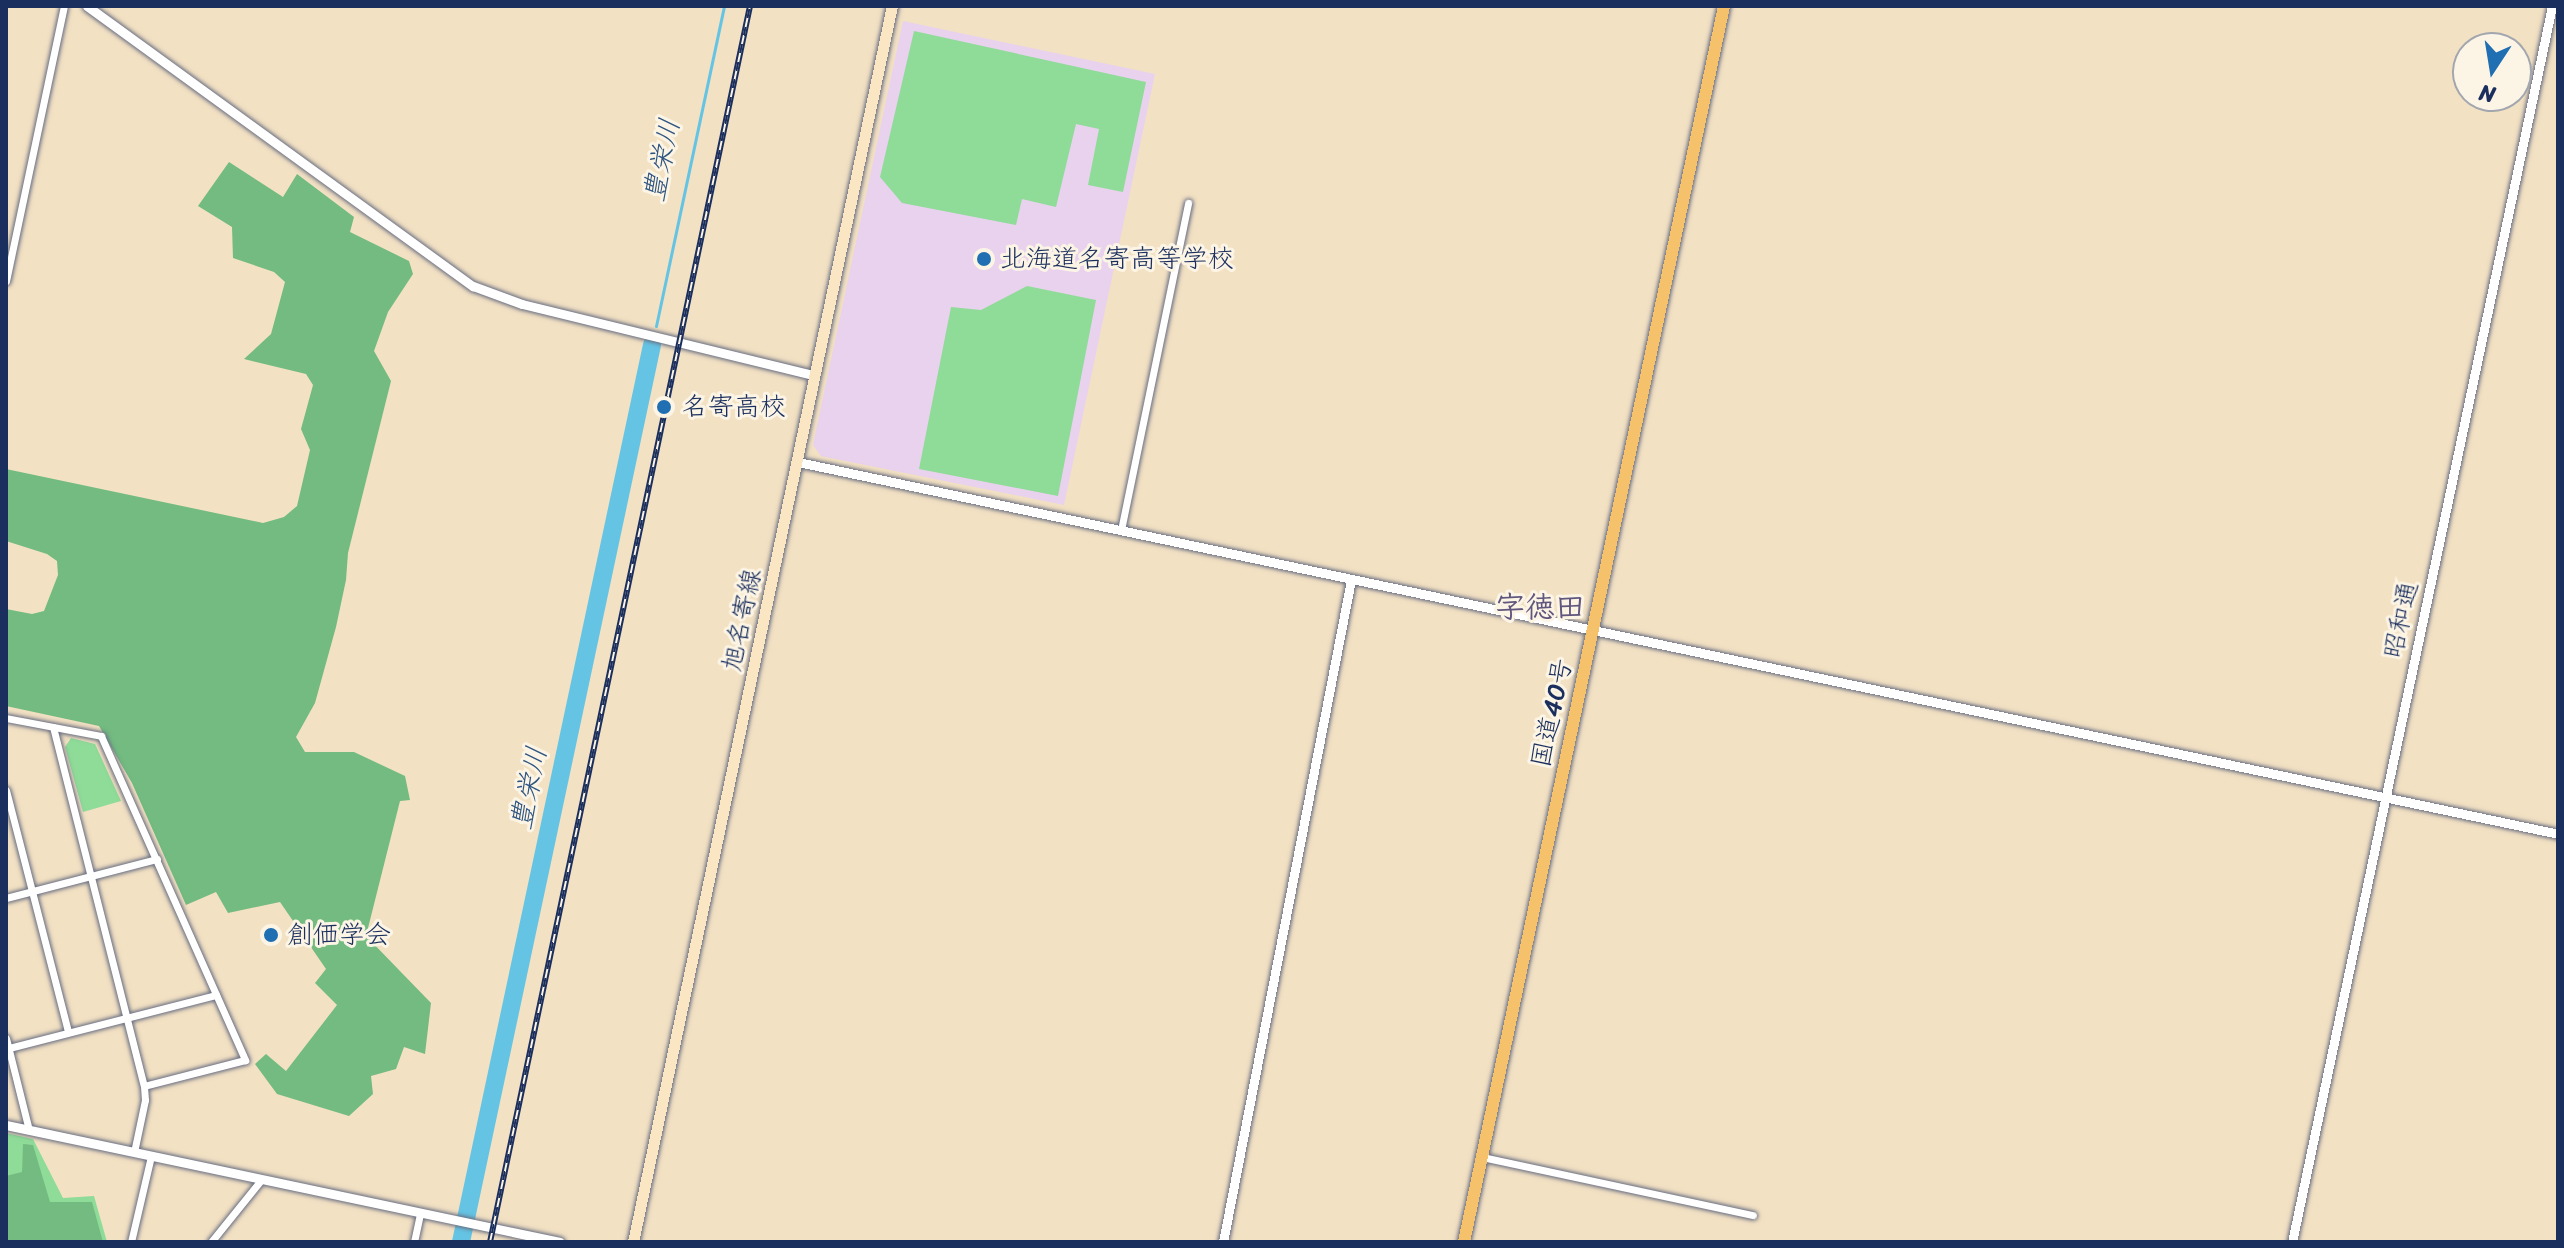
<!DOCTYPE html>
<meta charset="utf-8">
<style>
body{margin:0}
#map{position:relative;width:2564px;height:1248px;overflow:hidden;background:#f3e1c3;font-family:Sriracha,"Klee One",sans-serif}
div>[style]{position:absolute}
.built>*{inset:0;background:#e8d2ee}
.green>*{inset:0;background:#8fdb98}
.forest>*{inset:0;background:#73bb80}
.stream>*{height:3px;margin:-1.5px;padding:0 1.5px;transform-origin:1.5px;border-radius:1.5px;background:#65c4e4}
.river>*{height:18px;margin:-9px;padding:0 9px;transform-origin:9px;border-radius:9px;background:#65c4e4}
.roads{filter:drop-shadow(0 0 2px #676d81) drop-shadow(0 0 2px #676d81)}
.minor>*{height:7px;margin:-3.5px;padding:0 3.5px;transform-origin:3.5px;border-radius:3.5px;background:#fff}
.tertiary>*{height:9px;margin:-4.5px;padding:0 4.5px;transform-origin:4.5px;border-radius:4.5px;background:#fff}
.secondary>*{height:11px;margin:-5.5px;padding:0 5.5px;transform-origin:5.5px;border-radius:5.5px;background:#fbe6c4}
.trunk>*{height:12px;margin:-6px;padding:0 6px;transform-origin:6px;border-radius:6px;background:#f5c16b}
.rail>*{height:6px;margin-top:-3px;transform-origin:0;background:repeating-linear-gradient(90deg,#fcf5e5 0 9px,#1b2f5e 0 18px);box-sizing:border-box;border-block:2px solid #1b2f5e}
.dots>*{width:22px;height:22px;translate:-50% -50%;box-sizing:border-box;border:4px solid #fcf5e5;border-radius:50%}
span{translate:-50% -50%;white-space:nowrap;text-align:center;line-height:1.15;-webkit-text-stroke:6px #fcf5e5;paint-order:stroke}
.poi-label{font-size:26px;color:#1b2f5e}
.left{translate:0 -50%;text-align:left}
.street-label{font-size:26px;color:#1b2f5e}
.water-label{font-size:28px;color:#2e5480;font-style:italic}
.quarter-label{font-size:30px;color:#61577e;font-weight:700}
.frame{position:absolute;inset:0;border:8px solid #1b2f5e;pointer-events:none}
.north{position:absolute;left:2452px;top:32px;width:80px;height:80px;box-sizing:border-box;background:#fcf5e5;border:2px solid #a2a6af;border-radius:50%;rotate:192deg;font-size:22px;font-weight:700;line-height:32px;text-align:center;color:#1b2f5e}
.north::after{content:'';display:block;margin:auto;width:28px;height:36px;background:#1f6fb2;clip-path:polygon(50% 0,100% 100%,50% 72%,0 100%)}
</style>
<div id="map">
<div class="built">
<div style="clip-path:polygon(903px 21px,1155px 74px,1064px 505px,821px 456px,813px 445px)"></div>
</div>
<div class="green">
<div style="clip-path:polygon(914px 31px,1146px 82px,1123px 192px,1088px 185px,1099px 129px,1076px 124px,1056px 207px,1022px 199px,1016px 225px,902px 203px,880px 177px)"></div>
<div style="clip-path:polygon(1027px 286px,1096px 300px,1058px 496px,919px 469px,951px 307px,981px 310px)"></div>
<div style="clip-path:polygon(71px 738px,95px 744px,121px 801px,83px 812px,65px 747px)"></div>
<div style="clip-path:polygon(6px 1133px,33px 1139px,63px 1198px,94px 1196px,107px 1242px,6px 1242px)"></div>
</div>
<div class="forest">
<div style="clip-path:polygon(229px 162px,283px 197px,297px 174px,354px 217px,350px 232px,409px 261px,413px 274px,388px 312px,374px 351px,391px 381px,348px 553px,346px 580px,336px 627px,315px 703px,296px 737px,305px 752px,354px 752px,405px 776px,410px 800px,400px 801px,366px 936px,431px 1003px,425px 1054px,404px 1047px,396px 1069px,371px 1076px,373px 1094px,349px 1116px,277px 1094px,255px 1064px,266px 1054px,286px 1071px,337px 1005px,315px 983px,326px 969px,280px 902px,228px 913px,216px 892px,186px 905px,132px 783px,99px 726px,6px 706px,6px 609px,32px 614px,44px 611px,58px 575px,57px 561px,47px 554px,6px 541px,6px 469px,263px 523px,284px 517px,297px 506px,310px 450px,301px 429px,313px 385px,306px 374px,244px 359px,271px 334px,285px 282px,274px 272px,233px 258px,232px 227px,198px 206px)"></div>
<div style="clip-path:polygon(23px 1144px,33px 1145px,50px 1202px,92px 1202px,103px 1242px,6px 1242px,6px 1176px,22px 1172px)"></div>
</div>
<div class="stream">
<div style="left:656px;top:326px;width:327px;rotate:-78deg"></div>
</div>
<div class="river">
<div style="left:461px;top:1242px;width:917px;rotate:-77.98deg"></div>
</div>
<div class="roads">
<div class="minor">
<div style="left:6px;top:281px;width:281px;rotate:-78.1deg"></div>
<div style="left:1121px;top:530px;width:334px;rotate:-78.4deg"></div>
<div style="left:6px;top:718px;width:97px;rotate:10.7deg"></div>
<div style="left:101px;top:736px;width:355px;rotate:66deg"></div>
<div style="left:245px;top:1060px;width:104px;rotate:165.6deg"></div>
<div style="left:53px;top:727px;width:370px;rotate:75.8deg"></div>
<div style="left:144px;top:1086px;width:14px;rotate:86deg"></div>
<div style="left:145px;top:1100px;width:53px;rotate:101.9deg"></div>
<div style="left:6px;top:790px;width:250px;rotate:75.6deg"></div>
<div style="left:6px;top:898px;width:156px;rotate:-14.5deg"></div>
<div style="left:6px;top:1038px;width:95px;rotate:76deg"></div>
<div style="left:9px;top:1048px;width:214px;rotate:-14.4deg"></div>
<div style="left:1482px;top:1157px;width:277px;rotate:12.1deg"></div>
<div style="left:131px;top:1242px;width:88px;rotate:-76.9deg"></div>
<div style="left:211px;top:1242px;width:80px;rotate:-51.1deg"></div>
<div style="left:414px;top:1242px;width:30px;rotate:-78deg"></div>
</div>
<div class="tertiary">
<div style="left:87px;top:6px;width:477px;rotate:36deg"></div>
<div style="left:473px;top:286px;width:52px;rotate:20.2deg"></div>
<div style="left:522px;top:304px;width:301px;rotate:13.7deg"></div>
<div style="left:798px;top:462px;width:1799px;rotate:11.93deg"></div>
<div style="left:6px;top:1125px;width:566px;rotate:11.93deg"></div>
<div style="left:1223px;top:1242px;width:674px;rotate:-79.06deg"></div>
<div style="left:2292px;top:1242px;width:1263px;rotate:-78.12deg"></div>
</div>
<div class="secondary">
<div style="left:633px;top:1242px;width:1263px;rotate:-78.17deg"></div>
</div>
<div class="trunk">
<div style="left:1464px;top:1242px;width:1263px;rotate:-78.12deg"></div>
</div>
</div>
<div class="rail">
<div style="left:490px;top:1242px;width:1263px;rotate:-78.12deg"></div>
</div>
<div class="dots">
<div style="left:984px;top:259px;background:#1f6fb2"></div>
<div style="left:664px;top:407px;background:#1f6fb2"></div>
<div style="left:271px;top:935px;background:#1f6fb2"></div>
</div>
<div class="poi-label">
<span class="left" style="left:1000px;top:259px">北海道名寄高等学校</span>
<span class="left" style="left:682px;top:407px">名寄高校</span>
<span class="left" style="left:287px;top:935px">創価学会</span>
</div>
<div class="street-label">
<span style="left:742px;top:620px;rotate:-78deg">旭名寄線</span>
<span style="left:2401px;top:620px;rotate:-78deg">昭和通</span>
<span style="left:1552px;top:713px;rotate:-78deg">国道40号</span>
</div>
<div class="water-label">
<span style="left:662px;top:160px;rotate:-78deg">豊栄川</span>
<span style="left:529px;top:788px;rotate:-78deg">豊栄川</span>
</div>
<div class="quarter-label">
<span style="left:1540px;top:607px">字徳田</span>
</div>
<div class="frame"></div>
<div class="north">N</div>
</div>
